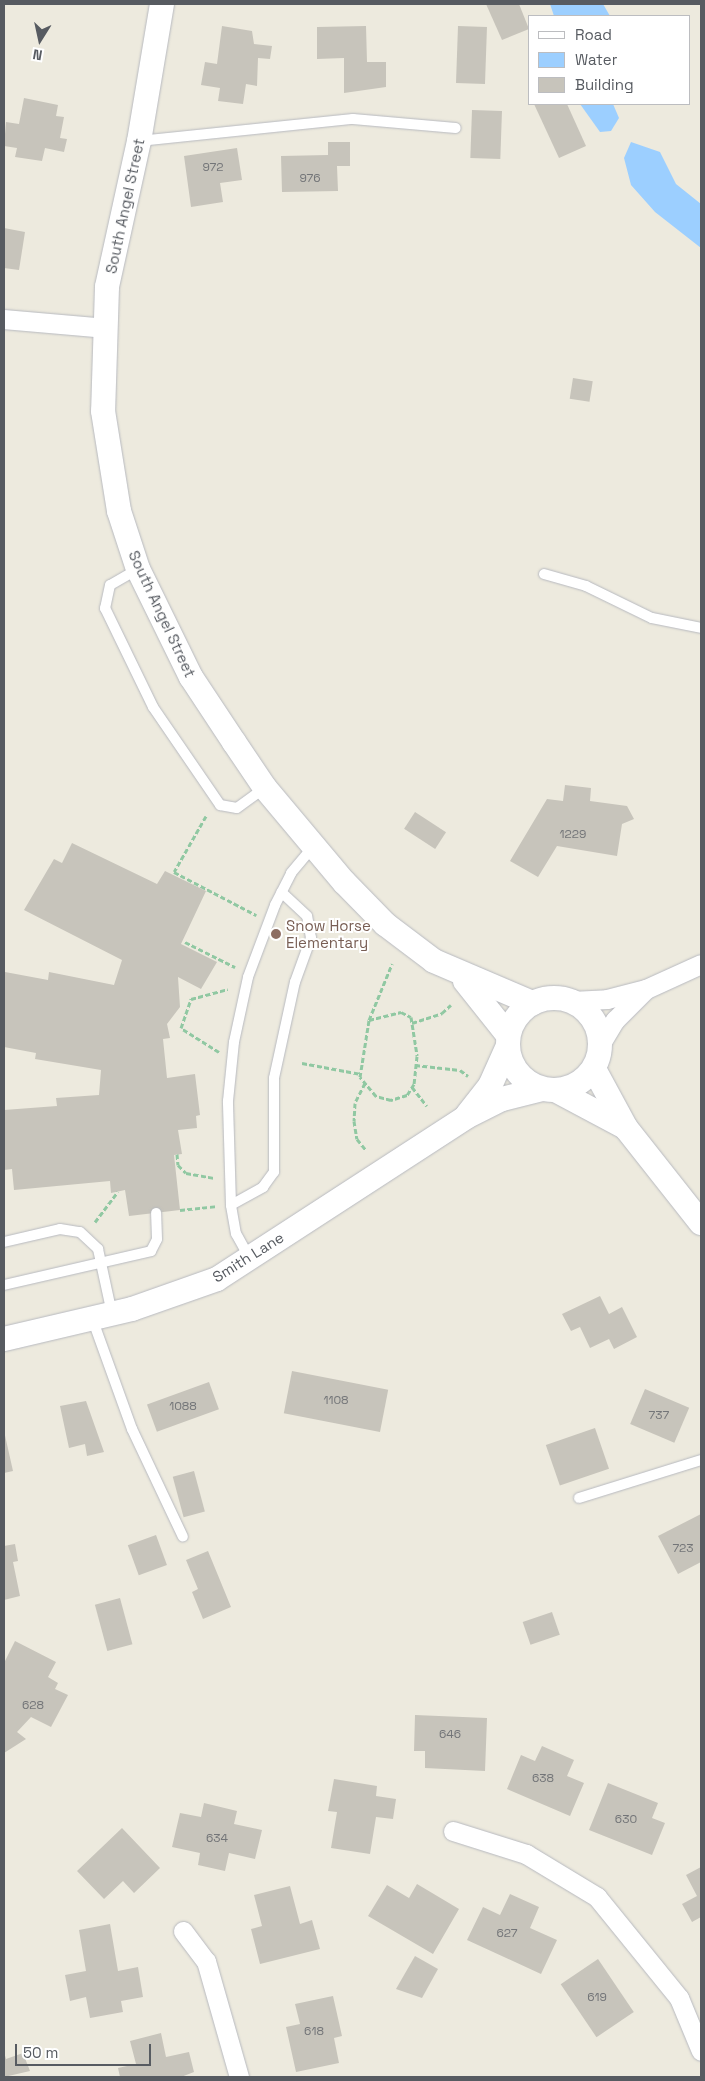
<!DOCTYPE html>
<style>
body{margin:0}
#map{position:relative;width:705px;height:2081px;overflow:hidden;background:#edeade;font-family:"Space Grotesk",sans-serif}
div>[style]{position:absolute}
.water>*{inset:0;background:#9ccfff}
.building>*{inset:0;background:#c7c4bb;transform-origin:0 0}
.path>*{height:3px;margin-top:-1.5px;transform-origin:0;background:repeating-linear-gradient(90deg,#90c8a2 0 5px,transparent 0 7.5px)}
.roads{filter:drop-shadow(0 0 1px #b7b9bf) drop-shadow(0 0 1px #b7b9bf)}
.service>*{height:10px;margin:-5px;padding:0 5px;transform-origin:5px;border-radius:5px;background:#fff}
.minor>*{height:19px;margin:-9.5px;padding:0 9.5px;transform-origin:9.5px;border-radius:9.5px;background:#fff}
.tertiary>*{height:24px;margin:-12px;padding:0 12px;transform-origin:12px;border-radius:12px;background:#fff}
.tertiary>.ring{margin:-12px;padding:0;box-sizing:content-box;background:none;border:24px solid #fff;border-radius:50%}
.dots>*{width:14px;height:14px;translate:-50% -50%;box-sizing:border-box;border:2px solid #fff;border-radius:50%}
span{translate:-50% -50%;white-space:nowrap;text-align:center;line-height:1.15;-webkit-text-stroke:4px #fff;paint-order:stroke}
.number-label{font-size:12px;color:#737578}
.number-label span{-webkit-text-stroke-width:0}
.street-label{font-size:15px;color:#575b61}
.education-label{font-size:15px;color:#785e54}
.left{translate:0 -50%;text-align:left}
.frame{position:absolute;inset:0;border:5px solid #575b61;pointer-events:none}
.legend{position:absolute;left:528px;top:15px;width:162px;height:90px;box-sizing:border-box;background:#fff;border:1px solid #bcbdc0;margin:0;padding:6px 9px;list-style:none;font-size:15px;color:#575b61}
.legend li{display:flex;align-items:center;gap:10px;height:25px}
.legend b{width:25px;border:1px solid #bcbdc0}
.north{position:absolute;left:15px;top:15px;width:50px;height:50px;-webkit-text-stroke:4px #fff;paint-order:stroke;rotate:190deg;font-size:14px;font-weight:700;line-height:20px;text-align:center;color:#575b61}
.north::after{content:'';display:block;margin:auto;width:18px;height:22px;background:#575b61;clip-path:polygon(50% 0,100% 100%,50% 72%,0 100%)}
.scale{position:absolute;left:15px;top:2044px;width:136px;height:22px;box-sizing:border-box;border:2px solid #575b61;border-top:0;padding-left:6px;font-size:15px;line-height:18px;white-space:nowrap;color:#575b61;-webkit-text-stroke:4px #fff;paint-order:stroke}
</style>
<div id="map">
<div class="water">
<div style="clip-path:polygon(550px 4px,603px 4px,610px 16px,554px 16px)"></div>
<div style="clip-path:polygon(580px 104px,613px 104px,619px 118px,611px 131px,600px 132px)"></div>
<div style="clip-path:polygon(631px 142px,660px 152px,676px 184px,701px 204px,701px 248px,655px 212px,631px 185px,624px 158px)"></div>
</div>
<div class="building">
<div style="clip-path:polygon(486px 4px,519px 4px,529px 29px,502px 40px)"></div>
<div style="clip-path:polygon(222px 26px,252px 31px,254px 44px,272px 46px,270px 59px,258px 58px,257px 86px,246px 84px,243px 104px,218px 101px,220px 88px,201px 85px,205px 62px,217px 64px)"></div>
<div style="clip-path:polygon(366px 26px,367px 62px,386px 62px,386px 87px,344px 93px,344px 58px,317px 59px,317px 27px)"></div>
<div style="left:458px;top:26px;width:29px;height:57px;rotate:2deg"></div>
<div style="clip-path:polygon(24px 98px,58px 105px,56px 116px,64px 117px,60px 138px,67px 139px,64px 152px,45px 148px,42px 161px,15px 157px,17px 148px,4px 146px,6px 122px,19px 124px)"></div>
<div style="clip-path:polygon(534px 104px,567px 104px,586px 146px,559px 158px)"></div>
<div style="left:472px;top:110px;width:30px;height:48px;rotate:2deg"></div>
<div style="clip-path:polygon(328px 142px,350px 142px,350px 166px,337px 166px,338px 191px,282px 192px,281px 156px,328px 155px)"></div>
<div style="clip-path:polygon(237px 148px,242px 180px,220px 183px,223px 202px,191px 207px,184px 156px)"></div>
<div style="clip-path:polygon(4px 228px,25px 232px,19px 270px,4px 268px)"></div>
<div style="left:573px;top:378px;width:20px;height:21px;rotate:9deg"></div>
<div style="clip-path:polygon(565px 785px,591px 788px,590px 801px,627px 806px,634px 819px,622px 824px,617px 856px,557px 846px,538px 877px,510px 861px,547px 799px,563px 801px)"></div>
<div style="left:415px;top:812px;width:37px;height:20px;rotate:33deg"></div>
<div style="clip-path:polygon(72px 843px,157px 884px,165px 871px,206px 891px,181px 944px,217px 962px,201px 989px,178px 977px,180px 1007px,167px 1024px,170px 1038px,163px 1039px,167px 1078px,195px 1074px,200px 1115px,196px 1116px,197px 1128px,178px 1130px,182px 1154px,174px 1155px,180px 1210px,129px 1216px,125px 1190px,111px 1193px,110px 1181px,14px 1190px,12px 1169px,4px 1170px,4px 1110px,57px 1106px,56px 1098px,99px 1095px,101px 1070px,35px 1059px,36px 1053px,4px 1047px,5px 972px,48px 980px,49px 972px,114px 985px,122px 960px,24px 910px,54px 859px,62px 863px)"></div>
<div style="clip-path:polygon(600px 1296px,609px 1314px,622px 1307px,637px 1337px,614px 1349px,609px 1339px,590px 1348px,580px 1327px,571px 1331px,562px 1314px)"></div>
<div style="left:292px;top:1371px;width:98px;height:43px;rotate:11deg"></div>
<div style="left:209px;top:1382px;width:29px;height:66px;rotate:70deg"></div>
<div style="left:645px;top:1389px;width:48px;height:38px;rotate:23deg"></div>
<div style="clip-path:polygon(86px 1401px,104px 1452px,87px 1456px,85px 1444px,69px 1448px,60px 1406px)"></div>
<div style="left:595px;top:1428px;width:43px;height:52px;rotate:71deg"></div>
<div style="clip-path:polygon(4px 1431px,13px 1471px,4px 1473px)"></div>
<div style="left:194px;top:1471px;width:42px;height:22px;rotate:75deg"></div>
<div style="clip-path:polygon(701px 1514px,701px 1562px,678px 1574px,658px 1536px)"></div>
<div style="left:156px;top:1535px;width:32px;height:30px;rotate:70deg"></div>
<div style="clip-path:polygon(15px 1544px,18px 1561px,13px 1562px,20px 1596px,4px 1600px,4px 1546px)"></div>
<div style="clip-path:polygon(208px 1551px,231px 1607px,203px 1619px,192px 1592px,198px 1589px,186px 1560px)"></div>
<div style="left:120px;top:1598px;width:48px;height:26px;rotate:75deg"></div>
<div style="left:552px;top:1612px;width:24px;height:31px;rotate:71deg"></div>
<div style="clip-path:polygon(15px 1641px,56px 1662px,48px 1677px,58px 1683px,55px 1689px,68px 1695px,51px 1727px,31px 1717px,17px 1732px,26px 1739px,4px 1753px,4px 1663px)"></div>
<div style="clip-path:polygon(415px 1715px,487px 1718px,485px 1771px,425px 1768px,425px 1751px,414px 1751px)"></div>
<div style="clip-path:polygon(542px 1746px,574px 1760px,567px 1776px,584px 1783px,570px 1816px,507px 1789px,521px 1755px,535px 1761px)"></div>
<div style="clip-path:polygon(334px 1779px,377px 1786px,376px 1796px,396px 1799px,393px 1819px,376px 1817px,370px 1854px,331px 1848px,337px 1812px,328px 1811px)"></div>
<div style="clip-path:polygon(608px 1783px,658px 1803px,652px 1818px,665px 1823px,652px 1855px,589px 1830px)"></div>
<div style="clip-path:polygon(204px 1803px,237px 1811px,234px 1824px,262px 1830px,255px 1859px,229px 1853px,225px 1871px,198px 1865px,200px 1853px,172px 1847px,180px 1813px,201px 1817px)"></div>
<div style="clip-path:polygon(122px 1828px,160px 1868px,134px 1893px,123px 1881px,104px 1899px,77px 1871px)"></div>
<div style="clip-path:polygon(701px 1867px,701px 1917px,692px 1922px,682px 1904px,697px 1896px,686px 1875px)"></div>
<div style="clip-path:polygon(417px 1884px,459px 1909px,433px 1954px,368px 1916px,387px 1885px,409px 1898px)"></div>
<div style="clip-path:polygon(290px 1886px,300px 1924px,312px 1920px,320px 1949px,260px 1964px,251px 1929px,262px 1926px,254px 1895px)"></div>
<div style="clip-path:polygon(510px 1894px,539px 1907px,530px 1928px,557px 1940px,541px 1974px,467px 1940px,483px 1907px,500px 1915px)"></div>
<div style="clip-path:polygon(110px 1924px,118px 1971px,138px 1967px,143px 1997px,121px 2001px,123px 2012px,90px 2018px,86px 1997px,70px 2001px,65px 1975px,86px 1971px,79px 1930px)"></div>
<div style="clip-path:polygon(415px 1956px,438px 1969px,422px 1998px,396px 1989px)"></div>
<div style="left:598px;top:1959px;width:64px;height:45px;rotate:56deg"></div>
<div style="clip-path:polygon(333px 1996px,342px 2036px,334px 2038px,339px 2063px,296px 2072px,286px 2027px,300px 2024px,295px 2004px)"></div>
<div style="clip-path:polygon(161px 2033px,166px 2057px,189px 2052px,194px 2072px,181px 2077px,120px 2077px,118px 2068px,136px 2064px,130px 2041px)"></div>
<div style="clip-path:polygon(4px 2052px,6px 2059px,23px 2053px,30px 2071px,4px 2077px)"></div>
</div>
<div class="path">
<div style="left:206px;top:816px;width:64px;rotate:119.7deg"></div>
<div style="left:174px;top:872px;width:93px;rotate:27.7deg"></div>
<div style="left:185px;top:942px;width:56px;rotate:26.6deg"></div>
<div style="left:369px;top:1020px;width:33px;rotate:-14deg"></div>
<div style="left:401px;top:1012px;width:11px;rotate:27deg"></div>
<div style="left:411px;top:1017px;width:39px;rotate:81deg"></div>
<div style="left:417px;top:1056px;width:28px;rotate:96deg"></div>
<div style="left:414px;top:1084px;width:13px;rotate:122deg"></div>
<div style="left:407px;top:1095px;width:17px;rotate:163deg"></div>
<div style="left:391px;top:1100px;width:16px;rotate:-165deg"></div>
<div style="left:376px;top:1096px;width:25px;rotate:-130deg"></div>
<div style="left:360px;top:1077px;width:58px;rotate:-81deg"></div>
<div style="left:369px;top:1020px;width:61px;rotate:-67.7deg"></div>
<div style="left:412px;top:1023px;width:32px;rotate:-18deg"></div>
<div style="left:442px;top:1013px;width:12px;rotate:-42deg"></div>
<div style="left:219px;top:1052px;width:45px;rotate:-147.7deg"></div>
<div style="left:181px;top:1028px;width:31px;rotate:-71deg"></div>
<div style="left:191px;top:999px;width:38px;rotate:-15deg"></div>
<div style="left:302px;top:1063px;width:60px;rotate:10.6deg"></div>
<div style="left:415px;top:1065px;width:45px;rotate:6.3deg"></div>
<div style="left:460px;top:1070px;width:10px;rotate:37deg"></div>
<div style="left:365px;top:1083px;width:22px;rotate:117deg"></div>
<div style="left:355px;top:1103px;width:18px;rotate:93deg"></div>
<div style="left:354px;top:1121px;width:18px;rotate:81deg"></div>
<div style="left:357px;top:1139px;width:14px;rotate:51deg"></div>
<div style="left:412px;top:1087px;width:24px;rotate:52deg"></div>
<div style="left:177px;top:1154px;width:11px;rotate:85deg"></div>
<div style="left:178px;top:1165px;width:11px;rotate:45deg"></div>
<div style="left:186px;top:1173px;width:28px;rotate:10deg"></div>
<div style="left:180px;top:1210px;width:37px;rotate:-6deg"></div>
<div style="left:95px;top:1222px;width:38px;rotate:-53deg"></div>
</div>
<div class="roads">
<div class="service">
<div style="left:139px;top:141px;width:215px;rotate:-5.9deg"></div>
<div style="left:353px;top:119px;width:103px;rotate:5deg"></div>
<div style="left:138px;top:569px;width:32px;rotate:150deg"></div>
<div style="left:110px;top:585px;width:24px;rotate:102deg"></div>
<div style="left:105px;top:608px;width:110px;rotate:64.1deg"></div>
<div style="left:153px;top:707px;width:119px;rotate:55.6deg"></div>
<div style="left:220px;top:805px;width:17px;rotate:10deg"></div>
<div style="left:237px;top:808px;width:34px;rotate:-36deg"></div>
<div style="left:544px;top:574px;width:44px;rotate:15.9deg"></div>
<div style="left:586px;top:586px;width:73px;rotate:25.9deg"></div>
<div style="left:652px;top:618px;width:50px;rotate:11.5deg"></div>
<div style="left:231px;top:1205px;width:37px;rotate:-29deg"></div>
<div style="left:263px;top:1187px;width:19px;rotate:-54deg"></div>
<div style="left:274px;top:1172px;width:94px;rotate:-90deg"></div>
<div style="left:274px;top:1078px;width:98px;rotate:-77.7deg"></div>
<div style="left:295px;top:982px;width:47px;rotate:-70deg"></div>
<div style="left:311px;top:938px;width:22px;rotate:-100deg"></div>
<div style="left:307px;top:916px;width:35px;rotate:-137deg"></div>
<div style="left:4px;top:1242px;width:57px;rotate:-13.1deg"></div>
<div style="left:60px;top:1229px;width:20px;rotate:9deg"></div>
<div style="left:80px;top:1232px;width:25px;rotate:43deg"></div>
<div style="left:98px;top:1249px;width:66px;rotate:77.8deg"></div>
<div style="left:249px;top:1257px;width:26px;rotate:-119deg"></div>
<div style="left:236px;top:1234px;width:29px;rotate:-100deg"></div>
<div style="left:231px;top:1205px;width:104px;rotate:-91.7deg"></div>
<div style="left:228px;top:1101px;width:59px;rotate:-84.2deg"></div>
<div style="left:234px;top:1042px;width:66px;rotate:-77.8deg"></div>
<div style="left:248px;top:977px;width:77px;rotate:-69.4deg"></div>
<div style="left:275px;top:905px;width:36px;rotate:-63deg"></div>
<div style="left:291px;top:873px;width:35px;rotate:-50deg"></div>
<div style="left:4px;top:1285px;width:151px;rotate:-13deg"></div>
<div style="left:151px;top:1251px;width:13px;rotate:-63deg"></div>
<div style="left:157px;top:1239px;width:26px;rotate:-92deg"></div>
<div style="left:92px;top:1318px;width:118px;rotate:70.2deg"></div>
<div style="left:132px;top:1429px;width:119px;rotate:64.7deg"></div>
<div style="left:579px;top:1498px;width:128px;rotate:-17.3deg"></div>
</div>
<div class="minor">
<div style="left:4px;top:319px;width:102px;rotate:5deg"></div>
<div style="left:571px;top:1001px;width:36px;rotate:-3deg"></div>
<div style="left:607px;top:999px;width:40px;rotate:-14.4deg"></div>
<div style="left:646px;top:989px;width:60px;rotate:-24.4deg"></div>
<div style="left:601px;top:1043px;width:27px;rotate:-59deg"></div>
<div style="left:615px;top:1020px;width:42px;rotate:-45deg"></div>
<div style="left:453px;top:1831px;width:77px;rotate:17.5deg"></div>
<div style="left:526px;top:1854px;width:83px;rotate:31.2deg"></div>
<div style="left:597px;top:1897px;width:130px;rotate:50.9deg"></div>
<div style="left:679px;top:1998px;width:57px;rotate:67.5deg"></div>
<div style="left:183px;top:1931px;width:38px;rotate:53deg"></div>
<div style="left:206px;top:1961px;width:121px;rotate:74.1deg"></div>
</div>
<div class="tertiary">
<div style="left:162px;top:4px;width:139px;rotate:99.5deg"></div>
<div style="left:139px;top:141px;width:149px;rotate:102.4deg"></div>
<div style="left:107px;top:287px;width:124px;rotate:91.8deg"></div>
<div style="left:103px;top:411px;width:101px;rotate:80.9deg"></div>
<div style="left:119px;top:511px;width:61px;rotate:71.9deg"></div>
<div style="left:138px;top:569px;width:120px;rotate:63.9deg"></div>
<div style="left:191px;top:677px;width:78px;rotate:56.5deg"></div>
<div style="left:234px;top:742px;width:55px;rotate:56deg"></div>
<div style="left:265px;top:788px;width:123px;rotate:50deg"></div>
<div style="left:344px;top:882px;width:59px;rotate:45.7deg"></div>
<div style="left:385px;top:924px;width:61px;rotate:37.1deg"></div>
<div style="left:434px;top:961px;width:107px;rotate:23.2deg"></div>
<div style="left:465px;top:981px;width:69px;rotate:51.5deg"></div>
<div class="ring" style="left:508px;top:998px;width:68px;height:68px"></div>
<div style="left:594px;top:1069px;width:67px;rotate:61.5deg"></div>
<div style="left:626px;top:1128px;width:121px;rotate:51.7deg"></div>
<div style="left:557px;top:1091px;width:77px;rotate:27.9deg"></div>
<div style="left:468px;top:1114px;width:36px;rotate:-52deg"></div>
<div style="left:490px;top:1086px;width:42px;rotate:-65.9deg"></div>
<div style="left:4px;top:1339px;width:131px;rotate:-13.2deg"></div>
<div style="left:132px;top:1309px;width:90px;rotate:-19.4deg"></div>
<div style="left:217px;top:1279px;width:297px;rotate:-33deg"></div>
<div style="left:466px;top:1117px;width:40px;rotate:-26.6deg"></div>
<div style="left:502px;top:1099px;width:41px;rotate:-14deg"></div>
</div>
</div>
<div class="dots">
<div style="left:276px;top:934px;background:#8d6e63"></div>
</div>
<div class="number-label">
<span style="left:213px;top:168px">972</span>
<span style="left:310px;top:179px">976</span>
<span style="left:573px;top:835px">1229</span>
<span style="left:336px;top:1401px">1108</span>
<span style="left:183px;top:1407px">1088</span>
<span style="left:659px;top:1416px">737</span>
<span style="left:683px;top:1549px">723</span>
<span style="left:33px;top:1706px">628</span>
<span style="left:450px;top:1735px">646</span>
<span style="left:543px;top:1779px">638</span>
<span style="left:626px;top:1820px">630</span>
<span style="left:217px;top:1839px">634</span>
<span style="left:507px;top:1934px">627</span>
<span style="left:597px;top:1998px">619</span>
<span style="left:314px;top:2032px">618</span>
</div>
<div class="street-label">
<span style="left:125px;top:206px;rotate:-78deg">South Angel Street</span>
<span style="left:162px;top:614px;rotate:65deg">South Angel Street</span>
<span style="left:248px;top:1257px;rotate:-32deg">Smith Lane</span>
</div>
<div class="education-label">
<span class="left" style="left:286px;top:934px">Snow Horse<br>Elementary</span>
</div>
<div class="frame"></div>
<ul class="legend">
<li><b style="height:6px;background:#fff"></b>Road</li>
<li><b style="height:14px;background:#9ccfff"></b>Water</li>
<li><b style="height:14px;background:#c7c4bb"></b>Building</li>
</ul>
<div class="north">N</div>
<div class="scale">50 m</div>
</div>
